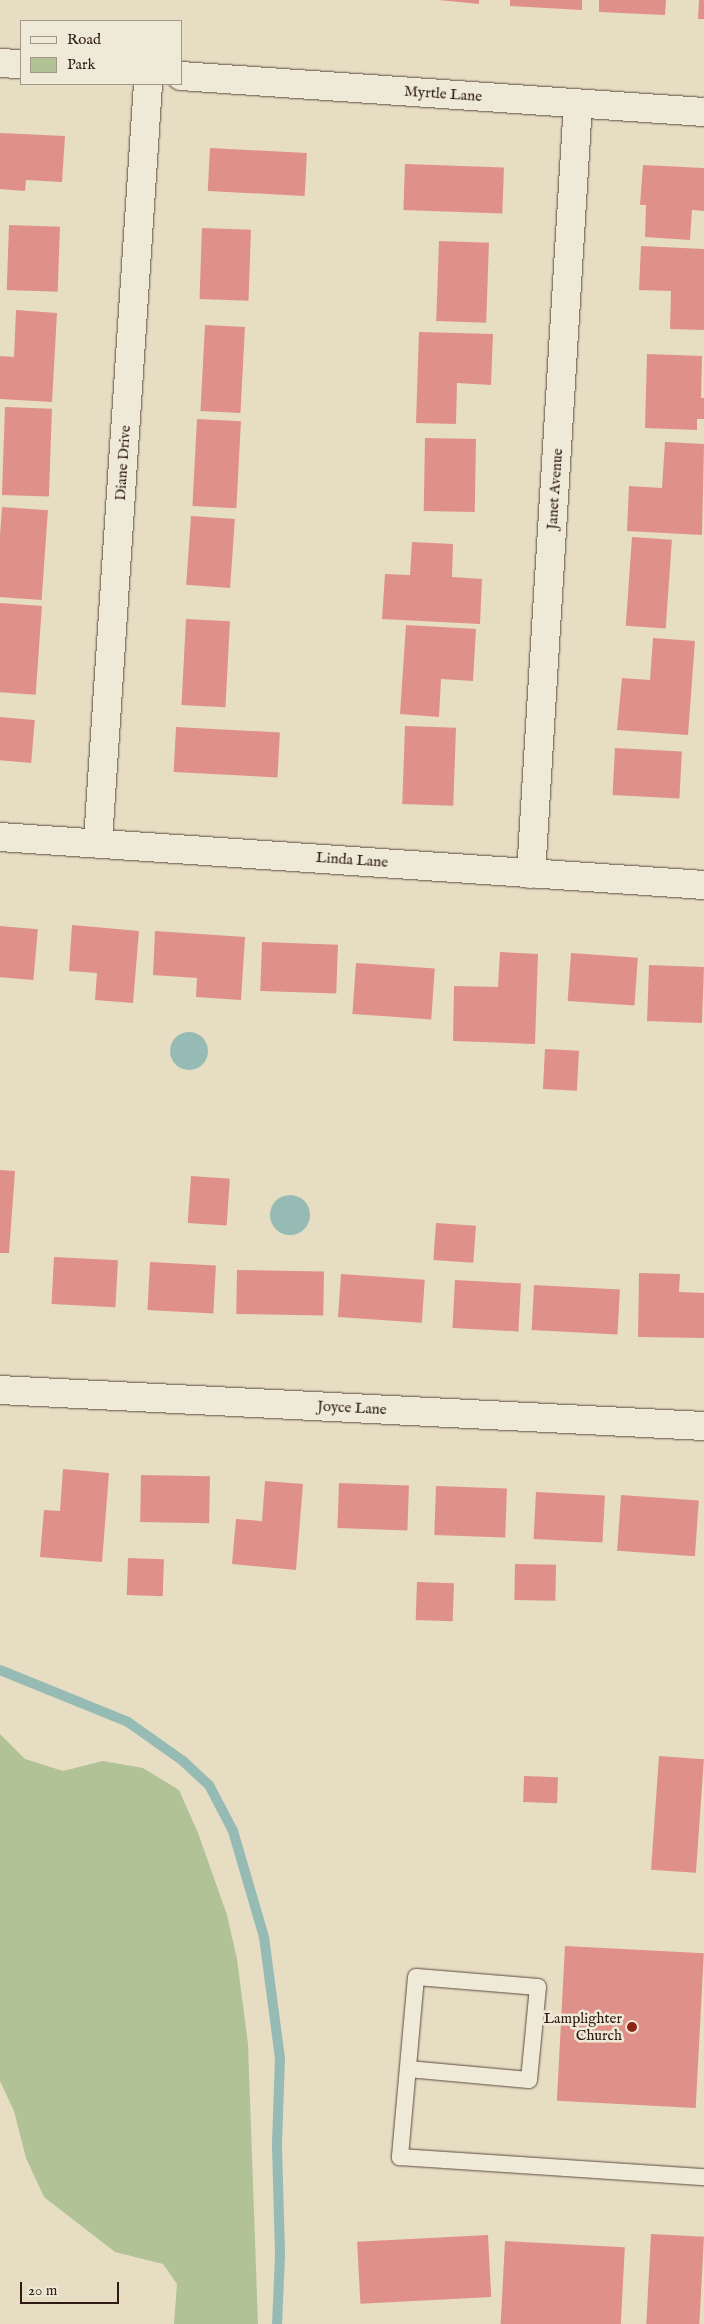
<!DOCTYPE html>
<style>
body{margin:0}
#map{position:relative;width:704px;height:2324px;overflow:hidden;background:#e6ddc3;font-family:"IM FELL English",serif}
div>[style]{position:absolute}
.green>*{inset:0;background:#b1c297}
.water>*{inset:0;background:#96bbb5}
.round{border-radius:50%}
.stream>*{height:10px;margin:-5px;padding:0 5px;transform-origin:5px;border-radius:5px;background:#96bbb5}
.building>*{inset:0;background:#df9189;transform-origin:0 0}
.roads{filter:drop-shadow(0 0 1px #5d4c3f) drop-shadow(0 0 1px #5d4c3f)}
.service>*{height:16px;margin:-8px;padding:0 8px;transform-origin:8px;border-radius:8px;background:#efe9d8}
.minor>*{height:28px;margin:-14px;padding:0 14px;transform-origin:14px;border-radius:14px;background:#efe9d8}
.dots>*{width:14px;height:14px;translate:-50% -50%;box-sizing:border-box;border:2px solid #efe9d8;border-radius:50%}
span{translate:-50% -50%;white-space:nowrap;text-align:center;line-height:1.15;-webkit-text-stroke:5px #efe9d8;paint-order:stroke}
.street-label{font-size:15px;color:#2f1b13}
.poi-label{font-size:15px;color:#2f1b13}
.right{translate:-100% -50%;text-align:right}
.legend{position:absolute;left:20px;top:20px;width:162px;height:65px;box-sizing:border-box;background:#efe9d8;border:1px solid #a29789;margin:0;padding:6px 9px;list-style:none;font-size:15px;color:#2f1b13}
.legend li{display:flex;align-items:center;gap:10px;height:25px}
.legend b{width:25px;border:1px solid #a29789}
.scale{position:absolute;left:20px;top:2282px;width:99px;height:22px;box-sizing:border-box;border:2px solid #2f1b13;border-top:0;padding-left:6px;font-size:15px;line-height:18px;white-space:nowrap;color:#2f1b13;-webkit-text-stroke:4px #efe9d8;paint-order:stroke}
</style>
<div id="map">
<div class="green">
<div style="clip-path:polygon(0 1734px,25px 1759px,63px 1771px,103px 1761px,143px 1768px,179px 1790px,198px 1833px,227px 1915px,237px 1959px,248px 2044px,258px 2324px,174px 2324px,177px 2284px,163px 2264px,115px 2252px,44px 2197px,26px 2158px,14px 2111px,0 2081px)"></div>
</div>
<div class="water">
<div class="round" style="left:170px;top:1032px;width:38px;height:38px"></div>
<div class="round" style="left:270px;top:1195px;width:40px;height:40px"></div>
</div>
<div class="stream">
<div style="left:0;top:1670px;width:138px;rotate:22.1deg"></div>
<div style="left:128px;top:1722px;width:67px;rotate:35.3deg"></div>
<div style="left:183px;top:1761px;width:35px;rotate:43deg"></div>
<div style="left:209px;top:1785px;width:52px;rotate:62.4deg"></div>
<div style="left:233px;top:1831px;width:110px;rotate:73.7deg"></div>
<div style="left:264px;top:1937px;width:122px;rotate:82.5deg"></div>
<div style="left:280px;top:2058px;width:88px;rotate:92deg"></div>
<div style="left:277px;top:2146px;width:110px;rotate:88.4deg"></div>
<div style="left:280px;top:2256px;width:68px;rotate:92.5deg"></div>
</div>
<div class="building">
<div style="clip-path:polygon(439px 0,479px 0,479px 4px)"></div>
<div style="clip-path:polygon(510px 0,582px 0,582px 10px,510px 6px)"></div>
<div style="clip-path:polygon(599px 0,666px 0,665px 15px,599px 12px)"></div>
<div style="clip-path:polygon(699px 0,704px 0,704px 19px,698px 19px)"></div>
<div style="clip-path:polygon(0 133px,65px 136px,62px 182px,26px 180px,25px 191px,0 189px)"></div>
<div style="left:210px;top:148px;width:97px;height:43px;rotate:3deg"></div>
<div style="left:405px;top:164px;width:99px;height:46px;rotate:2deg"></div>
<div style="clip-path:polygon(643px 165px,704px 168px,704px 211px,692px 210px,690px 240px,645px 237px,646px 205px,640px 205px)"></div>
<div style="left:9px;top:225px;width:51px;height:65px;rotate:2deg"></div>
<div style="left:202px;top:228px;width:49px;height:71px;rotate:2deg"></div>
<div style="left:439px;top:241px;width:50px;height:80px;rotate:2deg"></div>
<div style="clip-path:polygon(641px 246px,704px 249px,704px 330px,670px 329px,671px 291px,639px 290px)"></div>
<div style="clip-path:polygon(16px 310px,57px 313px,52px 402px,0 399px,0 356px,14px 357px)"></div>
<div style="left:205px;top:325px;width:40px;height:86px;rotate:3deg"></div>
<div style="clip-path:polygon(419px 332px,493px 334px,491px 385px,457px 383px,456px 424px,416px 423px)"></div>
<div style="clip-path:polygon(647px 354px,702px 356px,701px 398px,704px 398px,704px 419px,697px 419px,697px 430px,645px 428px)"></div>
<div style="left:5px;top:407px;width:47px;height:88px;rotate:2deg"></div>
<div style="left:197px;top:419px;width:44px;height:87px;rotate:3deg"></div>
<div style="left:425px;top:438px;width:51px;height:73px;rotate:1deg"></div>
<div style="clip-path:polygon(665px 442px,704px 444px,702px 535px,627px 531px,629px 486px,662px 488px)"></div>
<div style="left:2px;top:507px;width:46px;height:90px;rotate:4deg"></div>
<div style="left:191px;top:516px;width:44px;height:69px;rotate:4deg"></div>
<div style="left:632px;top:537px;width:40px;height:89px;rotate:4deg"></div>
<div style="clip-path:polygon(412px 542px,453px 544px,452px 577px,482px 579px,480px 624px,382px 619px,385px 574px,410px 575px)"></div>
<div style="left:0;top:603px;width:42px;height:89px;rotate:4deg"></div>
<div style="left:186px;top:619px;width:44px;height:86px;rotate:3deg"></div>
<div style="clip-path:polygon(406px 625px,476px 629px,473px 681px,441px 679px,439px 717px,400px 714px)"></div>
<div style="clip-path:polygon(653px 638px,695px 641px,688px 735px,617px 730px,622px 678px,650px 680px)"></div>
<div style="left:0;top:717px;width:35px;height:43px;rotate:5deg"></div>
<div style="left:405px;top:726px;width:51px;height:78px;rotate:2deg"></div>
<div style="left:176px;top:727px;width:104px;height:45px;rotate:3deg"></div>
<div style="left:615px;top:748px;width:67px;height:47px;rotate:3deg"></div>
<div style="clip-path:polygon(72px 925px,139px 931px,133px 1003px,95px 1000px,97px 973px,69px 971px)"></div>
<div style="left:0;top:926px;width:38px;height:51px;rotate:5deg"></div>
<div style="clip-path:polygon(155px 931px,245px 937px,241px 1000px,196px 997px,197px 978px,153px 975px)"></div>
<div style="left:262px;top:942px;width:76px;height:49px;rotate:2deg"></div>
<div style="clip-path:polygon(500px 952px,538px 954px,535px 1044px,453px 1041px,454px 986px,498px 987px)"></div>
<div style="left:571px;top:953px;width:67px;height:48px;rotate:4deg"></div>
<div style="left:356px;top:963px;width:79px;height:51px;rotate:4deg"></div>
<div style="left:649px;top:965px;width:55px;height:56px;rotate:2deg"></div>
<div style="left:545px;top:1049px;width:34px;height:40px;rotate:3deg"></div>
<div style="clip-path:polygon(0 1170px,15px 1171px,9px 1253px,0 1253px)"></div>
<div style="left:191px;top:1176px;width:39px;height:47px;rotate:4deg"></div>
<div style="left:436px;top:1223px;width:40px;height:37px;rotate:4deg"></div>
<div style="left:54px;top:1257px;width:64px;height:47px;rotate:3deg"></div>
<div style="left:150px;top:1262px;width:66px;height:48px;rotate:3deg"></div>
<div style="left:237px;top:1270px;width:87px;height:44px;rotate:1deg"></div>
<div style="clip-path:polygon(639px 1273px,680px 1274px,679px 1292px,704px 1293px,704px 1338px,638px 1337px)"></div>
<div style="left:341px;top:1274px;width:84px;height:43px;rotate:4deg"></div>
<div style="left:455px;top:1280px;width:66px;height:48px;rotate:3deg"></div>
<div style="left:534px;top:1285px;width:86px;height:45px;rotate:3deg"></div>
<div style="clip-path:polygon(63px 1469px,109px 1473px,102px 1562px,40px 1557px,44px 1510px,60px 1511px)"></div>
<div style="left:141px;top:1475px;width:69px;height:47px;rotate:1deg"></div>
<div style="clip-path:polygon(265px 1481px,303px 1484px,296px 1570px,232px 1564px,236px 1519px,262px 1521px)"></div>
<div style="left:339px;top:1483px;width:70px;height:45px;rotate:2deg"></div>
<div style="left:436px;top:1486px;width:71px;height:49px;rotate:2deg"></div>
<div style="left:536px;top:1492px;width:69px;height:47px;rotate:3deg"></div>
<div style="left:621px;top:1495px;width:78px;height:56px;rotate:4deg"></div>
<div style="left:128px;top:1558px;width:36px;height:37px;rotate:2deg"></div>
<div style="left:515px;top:1564px;width:41px;height:36px;rotate:1deg"></div>
<div style="left:417px;top:1582px;width:37px;height:38px;rotate:2deg"></div>
<div style="left:659px;top:1756px;width:45px;height:114px;rotate:4deg"></div>
<div style="left:524px;top:1776px;width:34px;height:26px;rotate:2deg"></div>
<div style="left:565px;top:1946px;width:139px;height:155px;rotate:3deg"></div>
<div style="left:651px;top:2234px;width:53px;height:90px;rotate:3deg"></div>
<div style="left:488px;top:2235px;width:62px;height:131px;rotate:87deg"></div>
<div style="left:505px;top:2241px;width:120px;height:83px;rotate:3deg"></div>
</div>
<div class="roads">
<div class="service">
<div style="left:408px;top:2069px;width:121px;rotate:5.2deg"></div>
<div style="left:529px;top:2080px;width:93px;rotate:-84.5deg"></div>
<div style="left:538px;top:1987px;width:122px;rotate:-175.3deg"></div>
<div style="left:416px;top:1977px;width:181px;rotate:95.1deg"></div>
<div style="left:400px;top:2157px;width:305px;rotate:3.8deg"></div>
</div>
<div class="minor">
<div style="left:0;top:63px;width:21px;rotate:3deg"></div>
<div style="left:181px;top:76px;width:524px;rotate:3.94deg"></div>
<div style="left:0;top:837px;width:706px;rotate:3.9deg"></div>
<div style="left:98px;top:841px;width:759px;rotate:-86.22deg"></div>
<div style="left:531px;top:874px;width:771px;rotate:-86.51deg"></div>
<div style="left:0;top:1390px;width:705px;rotate:2.93deg"></div>
</div>
</div>
<div class="dots">
<div style="left:632px;top:2027px;background:#8f2418"></div>
</div>
<div class="street-label">
<span style="left:443px;top:94px;rotate:4deg">Myrtle Lane</span>
<span style="left:123px;top:463px;rotate:-86deg">Diane Drive</span>
<span style="left:555px;top:489px;rotate:-86deg">Janet Avenue</span>
<span style="left:352px;top:860px;rotate:4deg">Linda Lane</span>
<span style="left:352px;top:1408px;rotate:3deg">Joyce Lane</span>
</div>
<div class="poi-label">
<span class="right" style="left:622px;top:2027px">Lamplighter<br>Church</span>
</div>
<ul class="legend">
<li><b style="height:6px;background:#efe9d8"></b>Road</li>
<li><b style="height:14px;background:#b1c297"></b>Park</li>
</ul>
<div class="scale">20 m</div>
</div>
